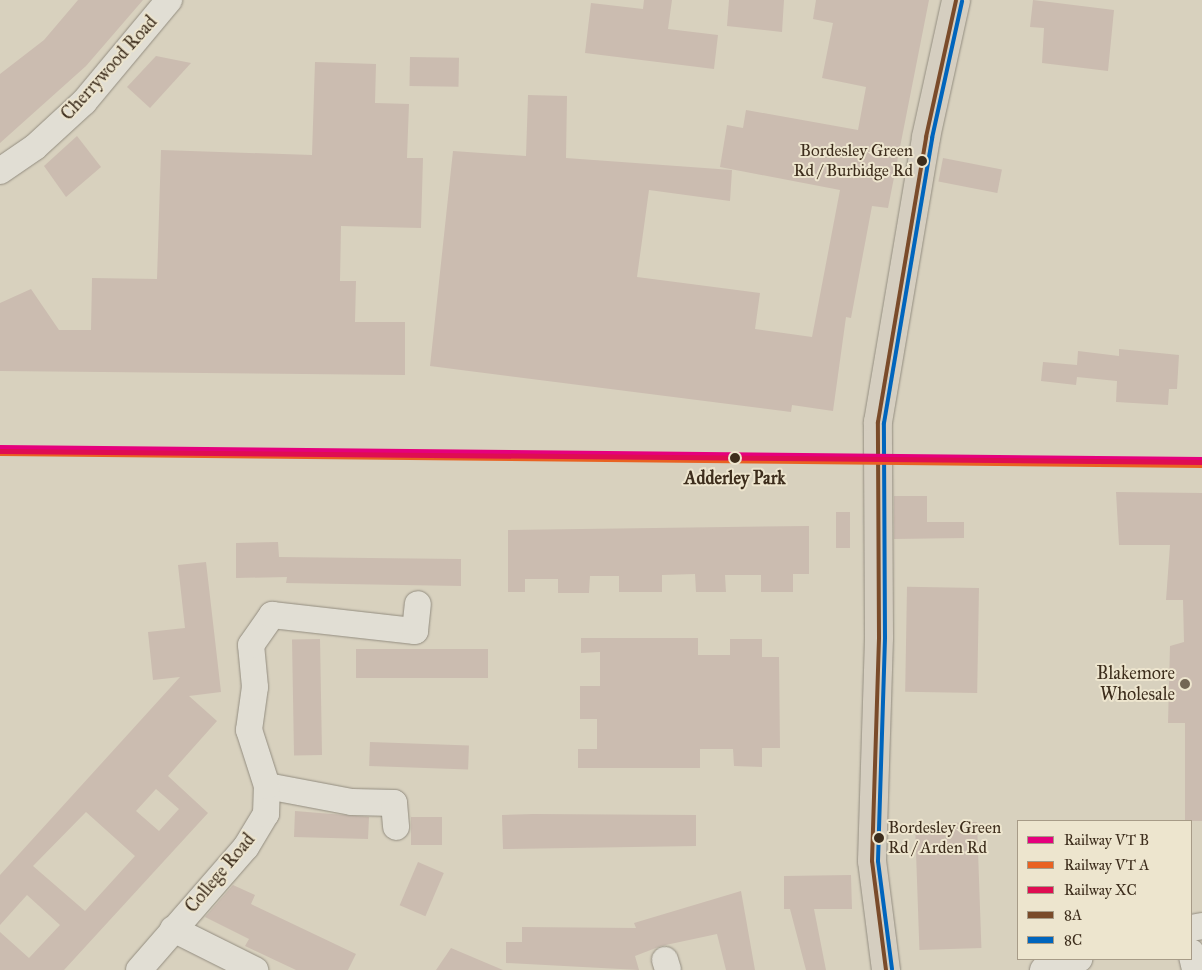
<!DOCTYPE html>
<style>
body{margin:0}
#map{position:relative;width:1202px;height:970px;overflow:hidden;background:#d8d1be;font-family:"IM FELL Great Primer",serif}
div>[style]{position:absolute}
.building>*{inset:0;background:#cbbcb0;transform-origin:0 0}
.roads{filter:drop-shadow(0 0 1px #938d80) drop-shadow(0 0 1px #938d80)}
.minor>*{height:26px;margin:-13px;padding:0 13px;transform-origin:13px;border-radius:13px;background:#e1ded4}
.major>*{height:28px;margin:-14px;padding:0 14px;transform-origin:14px;border-radius:14px;background:#d5cec0}
.bus-1>*{height:4px;margin:-2px;padding:0 2px;transform-origin:2px;border-radius:2px;background:#7a4b2a}
.bus-2>*{height:4px;margin:-2px;padding:0 2px;transform-origin:2px;border-radius:2px;background:#0065bd}
.rail-1>*{height:5px;margin:-2.5px;padding:0 2.5px;transform-origin:2.5px;border-radius:2.5px;background:#e5007d}
.rail-2>*{height:5px;margin:-2.5px;padding:0 2.5px;transform-origin:2.5px;border-radius:2.5px;background:#e96222}
.rail-3>*{height:5px;margin:-2.5px;padding:0 2.5px;transform-origin:2.5px;border-radius:2.5px;background:#df0d52}
.dots>*{width:14px;height:14px;translate:-50% -50%;box-sizing:border-box;border:2px solid #ede5ce;border-radius:50%}
span{translate:-50% -50%;white-space:nowrap;text-align:center;line-height:1.15;-webkit-text-stroke:4px #ede5ce;paint-order:stroke}
.bus-label{font-size:17px;color:#3d2d1c}
.right{translate:-100% -50%;text-align:right}
.left{translate:0 -50%;text-align:left}
.street-label{font-size:18px;color:#3d2d1c}
.stop-label{font-size:18px;color:#3d2d1c;font-weight:700}
.poi-label{font-size:18px;color:#3d2d1c}
.legend{position:absolute;left:1017px;top:820px;width:175px;height:140px;box-sizing:border-box;background:#ede5ce;border:1px solid #a79b87;margin:0;padding:6px 9px;list-style:none;font-size:15px;color:#3d2d1c}
.legend li{display:flex;align-items:center;gap:10px;height:25px}
.legend b{width:25px;border:1px solid #a79b87}
</style>
<div id="map">
<div class="building">
<div style="clip-path:polygon(78px 0,143px 0,86px 66px,0 143px,0 74px,44px 40px)"></div>
<div style="clip-path:polygon(644px 0,672px 0,668px 29px,718px 35px,714px 69px,585px 53px,591px 3px,643px 9px)"></div>
<div style="clip-path:polygon(729px 0,784px 0,782px 32px,727px 26px)"></div>
<div style="clip-path:polygon(816px 0,929px 0,888px 208px,872px 206px,851px 318px,846px 317px,833px 411px,792px 405px,791px 412px,430px 366px,453px 151px,526px 156px,528px 95px,567px 96px,566px 158px,732px 170px,730px 201px,649px 190px,637px 277px,760px 293px,755px 329px,812px 337px,840px 190px,720px 167px,727px 125px,743px 128px,746px 110px,858px 130px,866px 87px,822px 78px,833px 23px,813px 19px)"></div>
<div style="clip-path:polygon(1033px 0,1114px 10px,1108px 71px,1042px 63px,1044px 28px,1030px 27px)"></div>
<div style="clip-path:polygon(156px 56px,191px 63px,150px 108px,127px 87px)"></div>
<div style="left:410px;top:57px;width:49px;height:29px;rotate:1deg"></div>
<div style="clip-path:polygon(315px 62px,376px 64px,375px 103px,409px 104px,407px 158px,423px 158px,421px 228px,341px 226px,340px 281px,356px 281px,355px 322px,405px 322px,405px 375px,0 371px,0 303px,31px 289px,59px 330px,91px 330px,92px 278px,157px 279px,161px 150px,312px 155px)"></div>
<div style="clip-path:polygon(77px 136px,101px 167px,66px 197px,44px 166px)"></div>
<div style="left:943px;top:158px;width:60px;height:24px;rotate:11deg"></div>
<div style="clip-path:polygon(1119px 349px,1179px 355px,1177px 389px,1169px 389px,1168px 405px,1116px 402px,1117px 381px,1077px 377px,1076px 385px,1041px 381px,1043px 362px,1077px 365px,1078px 351px,1119px 356px)"></div>
<div style="clip-path:polygon(1116px 492px,1202px 493px,1202px 821px,1185px 821px,1185px 723px,1168px 723px,1170px 646px,1184px 642px,1183px 600px,1166px 600px,1170px 545px,1119px 545px)"></div>
<div style="clip-path:polygon(894px 496px,927px 496px,927px 522px,964px 522px,964px 538px,894px 539px)"></div>
<div style="left:836px;top:512px;width:14px;height:36px"></div>
<div style="clip-path:polygon(809px 526px,809px 574px,793px 574px,793px 592px,761px 592px,761px 575px,725px 575px,726px 592px,696px 592px,695px 574px,662px 575px,662px 592px,619px 592px,619px 576px,590px 576px,589px 593px,558px 593px,558px 579px,525px 579px,525px 592px,508px 592px,508px 530px)"></div>
<div style="clip-path:polygon(278px 542px,279px 557px,461px 559px,461px 586px,286px 583px,287px 577px,236px 578px,236px 543px)"></div>
<div style="clip-path:polygon(evenodd,206px 562px,221px 692px,189px 696px,217px 721px,168px 776px,208px 813px,64px 970px,0 970px,0 932px,29px 958px,60px 925px,27px 895px,0 925px,0 875px,180px 677px,153px 680px,148px 632px,185px 628px,178px 565px,206px 562px,156px 789px,179px 809px,159px 831px,136px 811px,156px 789px,206px 562px,86px 812px,135px 856px,85px 911px,33px 866px,86px 812px)"></div>
<div style="left:979px;top:588px;width:105px;height:72px;rotate:91deg"></div>
<div style="clip-path:polygon(581px 638px,698px 638px,698px 655px,730px 655px,730px 639px,762px 639px,762px 657px,779px 657px,780px 748px,762px 748px,762px 767px,734px 766px,733px 749px,700px 749px,700px 768px,578px 768px,578px 749px,597px 749px,597px 719px,580px 719px,580px 686px,600px 686px,600px 652px,581px 653px)"></div>
<div style="left:320px;top:639px;width:116px;height:28px;rotate:89deg"></div>
<div style="left:356px;top:649px;width:132px;height:29px"></div>
<div style="left:370px;top:742px;width:99px;height:24px;rotate:2deg"></div>
<div style="clip-path:polygon(295px 811px,369px 817px,368px 839px,294px 837px)"></div>
<div style="clip-path:polygon(533px 814px,696px 815px,696px 846px,503px 849px,502px 815px)"></div>
<div style="left:411px;top:817px;width:31px;height:28px"></div>
<div style="left:977px;top:822px;width:126px;height:62px;rotate:88deg"></div>
<div style="left:418px;top:862px;width:28px;height:47px;rotate:23deg"></div>
<div style="clip-path:polygon(851px 875px,852px 909px,814px 909px,826px 970px,806px 970px,790px 909px,784px 909px,784px 876px)"></div>
<div style="clip-path:polygon(233px 885px,255px 895px,251px 904px,356px 954px,348px 970px,296px 970px,245px 946px,249px 939px,205px 917px)"></div>
<div style="clip-path:polygon(741px 891px,755px 970px,726px 970px,717px 934px,661px 946px,635px 956px,639px 970px,506px 963px,506px 942px,522px 942px,522px 927px,636px 928px,634px 923px)"></div>
<div style="clip-path:polygon(451px 948px,503px 970px,436px 970px)"></div>
</div>
<div class="roads">
<div class="minor">
<div style="left:0;top:171px;width:42px;rotate:-34.4deg"></div>
<div style="left:35px;top:147px;width:67px;rotate:-42.6deg"></div>
<div style="left:84px;top:102px;width:133px;rotate:-50.2deg"></div>
<div style="left:267px;top:786px;width:86px;rotate:10.7deg"></div>
<div style="left:352px;top:802px;width:42px;rotate:1.4deg"></div>
<div style="left:394px;top:803px;width:24px;rotate:85deg"></div>
<div style="left:1191px;top:928px;width:11px;rotate:-10deg"></div>
<div style="left:173px;top:929px;width:92px;rotate:26.6deg"></div>
<div style="left:1191px;top:952px;width:18px;rotate:77deg"></div>
<div style="left:665px;top:960px;width:10px;rotate:73deg"></div>
<div style="left:139px;top:970px;width:163px;rotate:-49deg"></div>
<div style="left:246px;top:847px;width:39px;rotate:-59deg"></div>
<div style="left:266px;top:814px;width:28px;rotate:-88deg"></div>
<div style="left:267px;top:786px;width:59px;rotate:-107.8deg"></div>
<div style="left:249px;top:730px;width:43px;rotate:-82.1deg"></div>
<div style="left:255px;top:687px;width:42px;rotate:-95.4deg"></div>
<div style="left:251px;top:645px;width:37px;rotate:-55deg"></div>
<div style="left:272px;top:615px;width:144px;rotate:6.4deg"></div>
<div style="left:415px;top:631px;width:27px;rotate:-84deg"></div>
<div style="left:1043px;top:970px;width:38px;rotate:-17deg"></div>
</div>
<div class="major">
<div style="left:886px;top:970px;width:110px;rotate:-97.3deg"></div>
<div style="left:872px;top:861px;width:224px;rotate:-88.2deg"></div>
<div style="left:879px;top:637px;width:215px;rotate:-90.3deg"></div>
<div style="left:878px;top:422px;width:289px;rotate:-80.4deg"></div>
<div style="left:926px;top:137px;width:140px;rotate:-77.6deg"></div>
</div>
</div>
<div class="bus-1">
<div style="left:886px;top:970px;width:110px;rotate:-97.3deg"></div>
<div style="left:872px;top:861px;width:224px;rotate:-88.2deg"></div>
<div style="left:879px;top:637px;width:215px;rotate:-90.3deg"></div>
<div style="left:878px;top:422px;width:289px;rotate:-80.4deg"></div>
<div style="left:926px;top:137px;width:140px;rotate:-77.6deg"></div>
</div>
<div class="bus-2">
<div style="left:892px;top:969px;width:109px;rotate:-97.4deg"></div>
<div style="left:878px;top:861px;width:224px;rotate:-88.2deg"></div>
<div style="left:885px;top:637px;width:214px;rotate:-90.3deg"></div>
<div style="left:884px;top:423px;width:289px;rotate:-80.4deg"></div>
<div style="left:932px;top:138px;width:140px;rotate:-77.6deg"></div>
</div>
<div class="rail-1">
<div style="left:0;top:447px;width:1202px;rotate:0.57deg"></div>
</div>
<div class="rail-2">
<div style="left:0;top:453px;width:1202px;rotate:0.57deg"></div>
</div>
<div class="rail-3">
<div style="left:0;top:451px;width:1202px;rotate:0.52deg"></div>
</div>
<div class="dots">
<div style="left:922px;top:161px;background:#3d2d1c"></div>
<div style="left:735px;top:458px;background:#3d2d1c"></div>
<div style="left:1185px;top:684px;background:#736655"></div>
<div style="left:879px;top:838px;background:#3d2d1c"></div>
</div>
<div class="bus-label">
<span class="right" style="left:913px;top:161px">Bordesley Green<br>Rd / Burbidge Rd</span>
<span class="left" style="left:888px;top:838px">Bordesley Green<br>Rd / Arden Rd</span>
</div>
<div class="street-label">
<span style="left:109px;top:68px;rotate:-48deg">Cherrywood Road</span>
<span style="left:220px;top:873px;rotate:-50deg">College Road</span>
</div>
<div class="stop-label">
<span style="left:735px;top:478px">Adderley Park</span>
</div>
<div class="poi-label">
<span class="right" style="left:1175px;top:684px">Blakemore<br>Wholesale</span>
</div>
<ul class="legend">
<li><b style="height:6px;background:#e5007d"></b>Railway VT B</li>
<li><b style="height:6px;background:#e96222"></b>Railway VT A</li>
<li><b style="height:6px;background:#df0d52"></b>Railway XC</li>
<li><b style="height:6px;background:#7a4b2a"></b>8A</li>
<li><b style="height:6px;background:#0065bd"></b>8C</li>
</ul>
</div>
